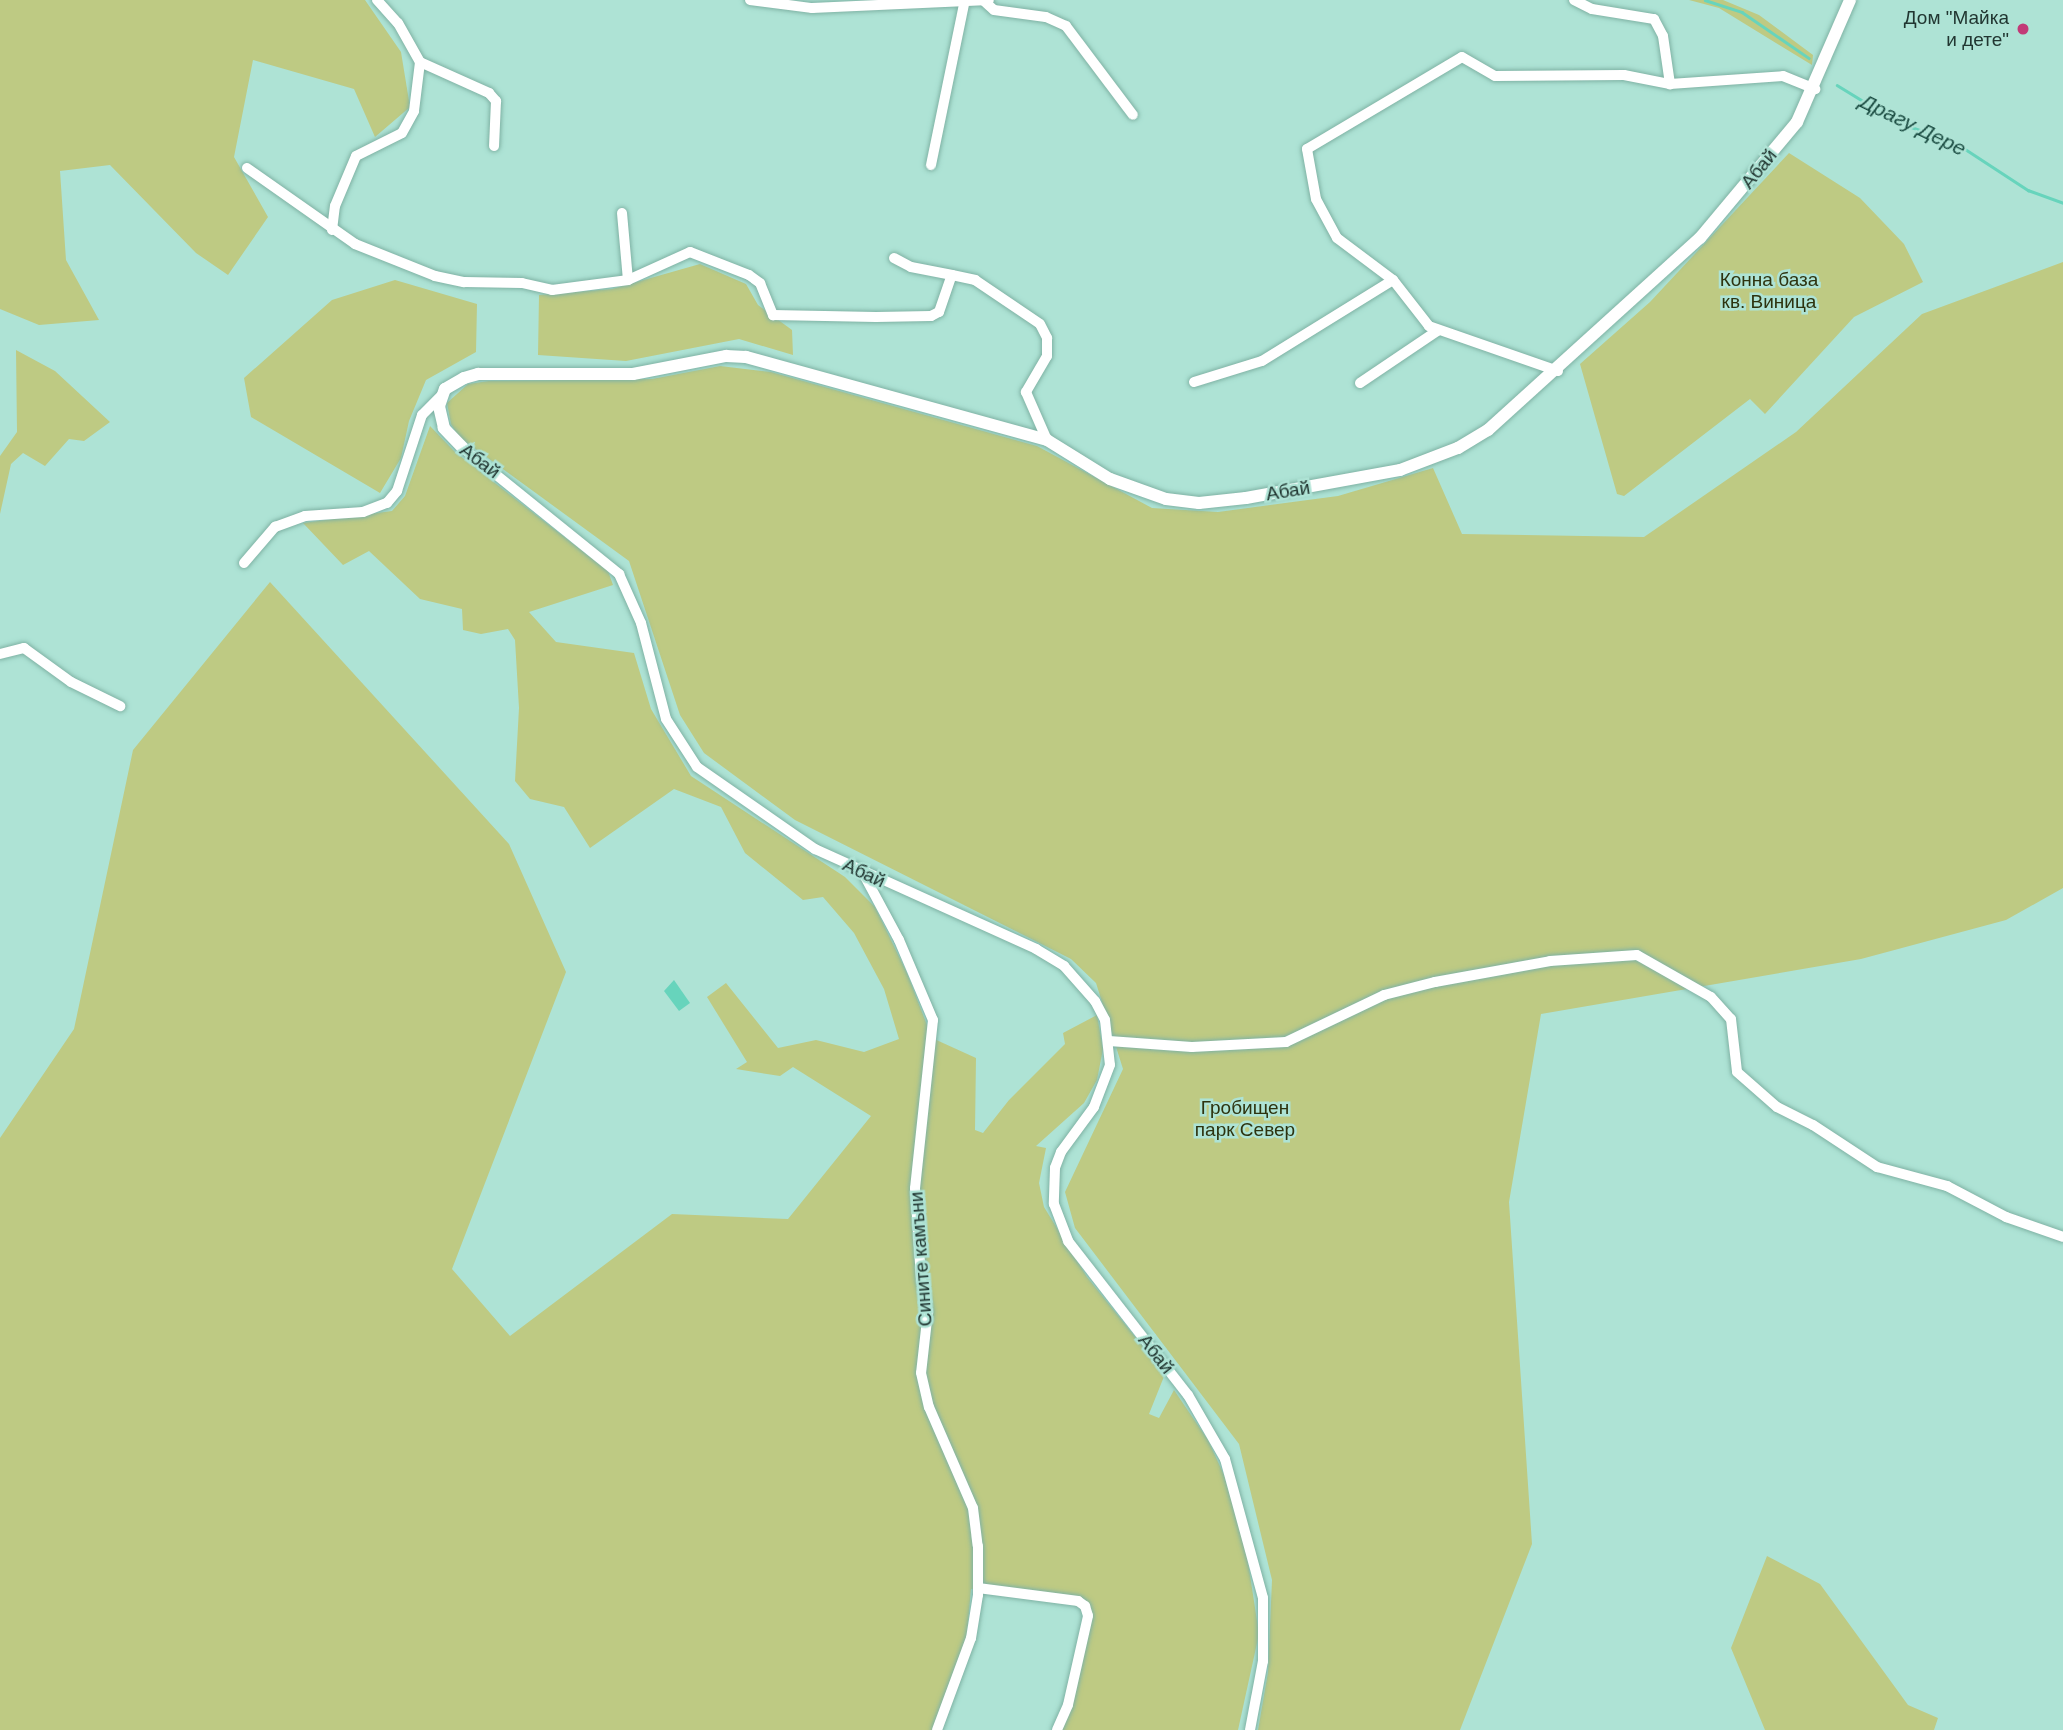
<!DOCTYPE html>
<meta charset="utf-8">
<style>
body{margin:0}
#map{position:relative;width:2063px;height:1730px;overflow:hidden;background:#aee3d5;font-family:Arial,sans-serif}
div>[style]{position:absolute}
.green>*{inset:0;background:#beca83}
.water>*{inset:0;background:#67d4bc}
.stream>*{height:2.5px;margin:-1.25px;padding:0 1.25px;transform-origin:1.25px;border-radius:1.25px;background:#67d4bc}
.roads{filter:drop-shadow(0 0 2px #7fb2a4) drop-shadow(0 0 2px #7fb2a4)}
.minor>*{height:10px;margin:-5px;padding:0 5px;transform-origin:5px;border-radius:5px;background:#fff}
.tertiary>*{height:12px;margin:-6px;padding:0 6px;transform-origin:6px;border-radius:6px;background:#fff}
.dots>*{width:19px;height:19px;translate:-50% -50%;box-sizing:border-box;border:4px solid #aee3d5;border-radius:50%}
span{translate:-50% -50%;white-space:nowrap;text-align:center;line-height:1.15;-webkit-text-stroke:5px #aee3d5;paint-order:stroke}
.poi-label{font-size:19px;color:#213631}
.right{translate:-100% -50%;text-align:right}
.street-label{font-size:19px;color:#213631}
.park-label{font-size:19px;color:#2d330f}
.water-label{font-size:21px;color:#194a40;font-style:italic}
</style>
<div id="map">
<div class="green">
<div style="clip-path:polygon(0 0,365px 0,401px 52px,410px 107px,375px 137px,354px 89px,253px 60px,234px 157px,268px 217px,228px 275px,196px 253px,110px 165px,60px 171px,66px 260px,99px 320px,39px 325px,0 309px)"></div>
<div style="clip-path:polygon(1689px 0,1723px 0,1759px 15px,1813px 55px,1812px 65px,1719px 8px)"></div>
<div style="clip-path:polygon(1789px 153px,1860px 198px,1904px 244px,1923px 282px,1854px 317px,1765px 414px,1750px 399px,1624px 496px,1617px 494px,1580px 364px,1650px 302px)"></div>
<div style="clip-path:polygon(2063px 262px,2063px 888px,2006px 920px,1861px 959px,1541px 1014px,1509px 1202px,1532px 1544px,1460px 1730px,1258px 1730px,1268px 1672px,1272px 1580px,1239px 1444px,1075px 1228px,1065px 1192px,1123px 1069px,1096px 983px,1071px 959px,795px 820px,704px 753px,680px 715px,629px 561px,459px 437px,451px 424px,447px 403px,468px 384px,489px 381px,652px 379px,720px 366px,771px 372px,1037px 446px,1152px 508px,1218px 512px,1338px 496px,1433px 468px,1462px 534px,1644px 537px,1796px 432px,1922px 314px)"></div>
<div style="clip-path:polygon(700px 264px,746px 284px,758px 305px,792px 330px,793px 355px,739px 339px,626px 361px,538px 355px,539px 295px,612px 289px)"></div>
<div style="clip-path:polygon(395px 280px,477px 304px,476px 352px,426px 380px,409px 421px,401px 458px,380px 493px,251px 417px,244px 378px,332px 300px)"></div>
<div style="clip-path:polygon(16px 350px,55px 371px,110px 422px,84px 441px,69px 439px,45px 466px,23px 453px,11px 464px,0 514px,0 456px,17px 432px)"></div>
<div style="clip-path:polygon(430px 426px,455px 452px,608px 571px,613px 585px,529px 612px,556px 642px,634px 653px,651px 709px,691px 776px,845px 877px,875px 907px,907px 973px,932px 1038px,976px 1058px,975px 1130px,983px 1133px,1009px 1100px,1065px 1044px,1063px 1033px,1097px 1015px,1103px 1049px,1097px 1080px,1084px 1103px,1036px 1146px,1046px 1148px,1039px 1183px,1044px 1207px,1087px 1277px,1165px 1374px,1149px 1414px,1159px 1418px,1174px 1390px,1208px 1440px,1224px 1475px,1246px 1549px,1259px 1634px,1238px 1730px,1062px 1730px,1088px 1616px,1077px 1601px,971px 1589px,965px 1659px,933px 1730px,0 1730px,0 1138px,74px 1029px,133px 750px,270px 582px,509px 844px,566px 972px,452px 1269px,510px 1336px,672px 1214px,788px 1219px,871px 1116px,793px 1067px,780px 1076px,736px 1069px,747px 1062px,707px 997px,726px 983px,778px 1048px,816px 1040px,864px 1052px,899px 1039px,884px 989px,854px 933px,823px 897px,803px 900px,745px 853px,721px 807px,674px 789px,590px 848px,564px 807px,530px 799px,515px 781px,519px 708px,515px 640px,508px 629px,481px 634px,463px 630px,462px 609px,420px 599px,369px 551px,343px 565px,303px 523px,392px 511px,405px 496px)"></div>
<div style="clip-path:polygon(1767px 1556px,1820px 1584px,1908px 1705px,1938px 1718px,1934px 1730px,1765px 1730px,1731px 1648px)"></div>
</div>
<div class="water">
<div style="clip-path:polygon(674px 980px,690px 1003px,679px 1011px,664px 991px)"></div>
</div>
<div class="stream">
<div style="left:1705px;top:0;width:39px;rotate:18deg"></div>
<div style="left:1742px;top:12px;width:81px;rotate:34.5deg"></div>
<div style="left:1837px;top:85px;width:73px;rotate:31.5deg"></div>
<div style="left:1899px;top:123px;width:57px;rotate:18.4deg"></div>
<div style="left:1953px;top:141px;width:90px;rotate:33.2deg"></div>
<div style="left:2028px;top:190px;width:37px;rotate:20deg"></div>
</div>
<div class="roads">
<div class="minor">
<div style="left:377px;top:0;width:31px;rotate:48deg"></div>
<div style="left:398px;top:23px;width:45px;rotate:60.6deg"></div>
<div style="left:420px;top:62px;width:76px;rotate:24.2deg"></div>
<div style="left:489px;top:93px;width:11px;rotate:49deg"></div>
<div style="left:496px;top:101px;width:45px;rotate:92.5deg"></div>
<div style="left:750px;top:0;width:63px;rotate:7.4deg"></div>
<div style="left:812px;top:8px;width:177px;rotate:-2.6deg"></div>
<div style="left:1574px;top:0;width:20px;rotate:27deg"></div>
<div style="left:1592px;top:9px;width:63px;rotate:9.2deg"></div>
<div style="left:1654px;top:19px;width:19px;rotate:62deg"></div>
<div style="left:1663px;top:36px;width:49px;rotate:81.7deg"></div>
<div style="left:1670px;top:84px;width:113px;rotate:-4deg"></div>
<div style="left:1783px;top:76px;width:35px;rotate:22deg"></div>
<div style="left:984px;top:1px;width:13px;rotate:42deg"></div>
<div style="left:994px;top:10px;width:52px;rotate:7.7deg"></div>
<div style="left:1046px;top:17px;width:22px;rotate:24deg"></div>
<div style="left:1066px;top:26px;width:111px;rotate:53deg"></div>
<div style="left:931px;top:165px;width:164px;rotate:-78.4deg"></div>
<div style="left:247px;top:168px;width:132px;rotate:35.1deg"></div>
<div style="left:355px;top:244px;width:86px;rotate:21.8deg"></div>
<div style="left:435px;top:276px;width:30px;rotate:12deg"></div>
<div style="left:464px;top:282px;width:58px;rotate:1deg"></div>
<div style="left:522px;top:283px;width:31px;rotate:13deg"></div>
<div style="left:552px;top:290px;width:77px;rotate:-7.5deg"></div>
<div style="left:628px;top:280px;width:68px;rotate:-24.3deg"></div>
<div style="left:690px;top:252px;width:63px;rotate:21.3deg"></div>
<div style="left:749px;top:275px;width:14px;rotate:36deg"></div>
<div style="left:760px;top:283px;width:35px;rotate:68deg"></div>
<div style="left:773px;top:315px;width:103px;rotate:1.1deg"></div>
<div style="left:876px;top:317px;width:55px;rotate:-1deg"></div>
<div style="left:931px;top:316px;width:9px;rotate:-27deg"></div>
<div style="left:939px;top:312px;width:39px;rotate:-71deg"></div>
<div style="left:952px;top:275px;width:24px;rotate:12deg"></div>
<div style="left:975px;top:280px;width:78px;rotate:34.1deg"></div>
<div style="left:1040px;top:324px;width:16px;rotate:63deg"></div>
<div style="left:1047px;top:338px;width:18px;rotate:90deg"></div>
<div style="left:1047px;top:356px;width:42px;rotate:120.3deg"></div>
<div style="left:1026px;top:392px;width:52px;rotate:66.4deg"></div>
<div style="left:622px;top:213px;width:67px;rotate:84.9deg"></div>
<div style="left:332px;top:230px;width:24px;rotate:-83deg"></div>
<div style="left:335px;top:206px;width:54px;rotate:-67.2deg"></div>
<div style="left:356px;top:156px;width:51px;rotate:-26.6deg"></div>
<div style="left:402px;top:133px;width:25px;rotate:-61deg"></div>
<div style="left:414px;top:111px;width:49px;rotate:-83deg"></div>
<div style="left:894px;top:258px;width:19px;rotate:28deg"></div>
<div style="left:911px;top:267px;width:42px;rotate:11deg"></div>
<div style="left:1558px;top:371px;width:137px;rotate:-160.8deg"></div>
<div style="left:1429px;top:326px;width:58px;rotate:-128deg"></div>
<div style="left:1393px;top:280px;width:70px;rotate:-143.1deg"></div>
<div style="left:1337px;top:238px;width:44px;rotate:-118.3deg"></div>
<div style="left:1316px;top:199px;width:51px;rotate:-100.2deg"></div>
<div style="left:1307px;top:149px;width:180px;rotate:-30.7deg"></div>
<div style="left:1462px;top:57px;width:38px;rotate:30deg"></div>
<div style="left:1495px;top:76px;width:129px;rotate:-0.4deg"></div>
<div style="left:1624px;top:75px;width:47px;rotate:11.1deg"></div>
<div style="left:1194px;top:382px;width:71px;rotate:-17.2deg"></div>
<div style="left:1262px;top:361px;width:154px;rotate:-31.7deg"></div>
<div style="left:1360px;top:383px;width:93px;rotate:-34deg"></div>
<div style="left:463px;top:448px;width:201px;rotate:38.9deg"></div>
<div style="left:619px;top:574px;width:54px;rotate:65.8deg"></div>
<div style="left:641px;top:623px;width:99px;rotate:75.4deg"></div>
<div style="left:666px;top:719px;width:57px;rotate:57.1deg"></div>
<div style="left:697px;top:767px;width:144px;rotate:34.8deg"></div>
<div style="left:815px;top:849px;width:243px;rotate:24.3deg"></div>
<div style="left:1036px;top:949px;width:33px;rotate:31deg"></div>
<div style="left:1064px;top:966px;width:47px;rotate:48.5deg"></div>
<div style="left:1095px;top:1001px;width:21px;rotate:62deg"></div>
<div style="left:1105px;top:1020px;width:45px;rotate:83.7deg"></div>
<div style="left:1110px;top:1065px;width:45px;rotate:110.9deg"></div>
<div style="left:1094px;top:1107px;width:56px;rotate:126.3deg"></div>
<div style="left:1061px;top:1152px;width:17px;rotate:111deg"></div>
<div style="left:1055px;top:1168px;width:36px;rotate:92deg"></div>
<div style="left:1054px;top:1204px;width:40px;rotate:69deg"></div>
<div style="left:1068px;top:1241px;width:195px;rotate:52.1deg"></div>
<div style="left:1188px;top:1395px;width:74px;rotate:60deg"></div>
<div style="left:1225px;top:1459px;width:144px;rotate:74.7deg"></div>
<div style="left:1263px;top:1598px;width:63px;rotate:90deg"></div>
<div style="left:1263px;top:1661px;width:70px;rotate:100.7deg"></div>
<div style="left:244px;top:563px;width:48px;rotate:-49.3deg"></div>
<div style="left:275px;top:527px;width:32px;rotate:-20deg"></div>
<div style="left:305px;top:516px;width:58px;rotate:-3.9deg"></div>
<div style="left:363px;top:512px;width:26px;rotate:-21deg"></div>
<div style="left:387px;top:503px;width:16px;rotate:-50deg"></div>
<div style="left:397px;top:491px;width:80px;rotate:-71.8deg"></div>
<div style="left:422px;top:415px;width:27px;rotate:-45deg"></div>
<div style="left:0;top:654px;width:25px;rotate:-14deg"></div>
<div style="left:24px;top:648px;width:58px;rotate:35.9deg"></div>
<div style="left:71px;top:682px;width:55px;rotate:26.1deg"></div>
<div style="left:863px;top:873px;width:76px;rotate:61.8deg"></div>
<div style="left:899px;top:940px;width:87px;rotate:67deg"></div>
<div style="left:933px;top:1020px;width:169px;rotate:96.1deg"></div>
<div style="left:915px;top:1188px;width:91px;rotate:86.2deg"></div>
<div style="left:921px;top:1279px;width:33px;rotate:78deg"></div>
<div style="left:928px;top:1311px;width:62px;rotate:96.4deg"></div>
<div style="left:921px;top:1373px;width:35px;rotate:77deg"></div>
<div style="left:929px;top:1407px;width:110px;rotate:66.5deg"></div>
<div style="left:973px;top:1508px;width:38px;rotate:83deg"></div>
<div style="left:978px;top:1546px;width:49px;rotate:90deg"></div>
<div style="left:978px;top:1595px;width:44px;rotate:99.2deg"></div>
<div style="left:971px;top:1638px;width:98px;rotate:110.3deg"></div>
<div style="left:1109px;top:1041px;width:83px;rotate:4.1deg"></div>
<div style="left:1192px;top:1047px;width:94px;rotate:-3deg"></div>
<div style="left:1286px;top:1042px;width:109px;rotate:-25.6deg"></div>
<div style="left:1384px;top:995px;width:53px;rotate:-14.3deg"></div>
<div style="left:1435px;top:982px;width:117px;rotate:-10.3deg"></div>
<div style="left:1550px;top:961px;width:87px;rotate:-3.9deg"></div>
<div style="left:1637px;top:955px;width:85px;rotate:29.6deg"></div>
<div style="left:1711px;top:997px;width:30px;rotate:48deg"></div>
<div style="left:1731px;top:1019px;width:53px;rotate:83.5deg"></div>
<div style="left:1737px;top:1072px;width:53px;rotate:41.2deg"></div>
<div style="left:1777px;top:1107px;width:40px;rotate:26.6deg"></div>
<div style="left:1813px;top:1125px;width:77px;rotate:33.3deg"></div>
<div style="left:1877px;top:1167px;width:73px;rotate:15.2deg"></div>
<div style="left:1947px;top:1186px;width:67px;rotate:27.7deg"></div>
<div style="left:2006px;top:1217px;width:60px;rotate:19.3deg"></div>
<div style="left:978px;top:1588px;width:101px;rotate:7.4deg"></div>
<div style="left:1078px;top:1601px;width:9px;rotate:36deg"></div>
<div style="left:1085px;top:1606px;width:10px;rotate:73deg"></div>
<div style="left:1088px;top:1616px;width:91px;rotate:102.7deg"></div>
<div style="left:1068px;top:1705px;width:27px;rotate:114deg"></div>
</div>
<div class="tertiary">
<div style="left:463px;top:448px;width:28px;rotate:-134deg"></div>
<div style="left:444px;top:428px;width:23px;rotate:-103deg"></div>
<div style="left:439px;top:406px;width:18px;rotate:-71deg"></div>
<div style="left:445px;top:389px;width:22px;rotate:-30deg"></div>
<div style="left:464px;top:378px;width:15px;rotate:-16deg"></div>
<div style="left:478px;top:374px;width:155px"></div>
<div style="left:633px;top:374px;width:95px;rotate:-11deg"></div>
<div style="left:726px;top:356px;width:20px;rotate:3deg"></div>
<div style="left:746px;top:357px;width:312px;rotate:15.4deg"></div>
<div style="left:1047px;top:440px;width:74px;rotate:31.8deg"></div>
<div style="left:1110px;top:479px;width:59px;rotate:19.7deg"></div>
<div style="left:1166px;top:499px;width:33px;rotate:7deg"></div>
<div style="left:1199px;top:503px;width:47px;rotate:-6.1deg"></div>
<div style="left:1246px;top:498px;width:157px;rotate:-10.3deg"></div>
<div style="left:1400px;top:470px;width:62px;rotate:-20.8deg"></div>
<div style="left:1458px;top:448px;width:35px;rotate:-31deg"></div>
<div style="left:1488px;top:430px;width:286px;rotate:-42.2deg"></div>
<div style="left:1700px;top:238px;width:151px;rotate:-50.1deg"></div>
<div style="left:1797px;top:122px;width:133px;rotate:-66.5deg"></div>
</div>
</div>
<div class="dots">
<div style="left:2023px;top:29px;background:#c23a77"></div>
</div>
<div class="poi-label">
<span class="right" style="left:2009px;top:29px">Дом "Майка<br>и дете"</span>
</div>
<div class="street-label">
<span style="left:1759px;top:169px;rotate:-51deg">Абай</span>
<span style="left:480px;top:461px;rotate:37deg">Абай</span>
<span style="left:1288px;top:491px;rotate:-9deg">Абай</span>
<span style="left:864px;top:873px;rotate:25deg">Абай</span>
<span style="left:921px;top:1259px;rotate:-94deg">Сините камъни</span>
<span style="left:1156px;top:1354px;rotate:52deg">Абай</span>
</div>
<div class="park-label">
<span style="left:1769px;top:291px">Конна база<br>кв. Виница</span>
<span style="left:1245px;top:1119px">Гробищен<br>парк Север</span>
</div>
<div class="water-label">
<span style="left:1913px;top:125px;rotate:26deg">Драгу Дере</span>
</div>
</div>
